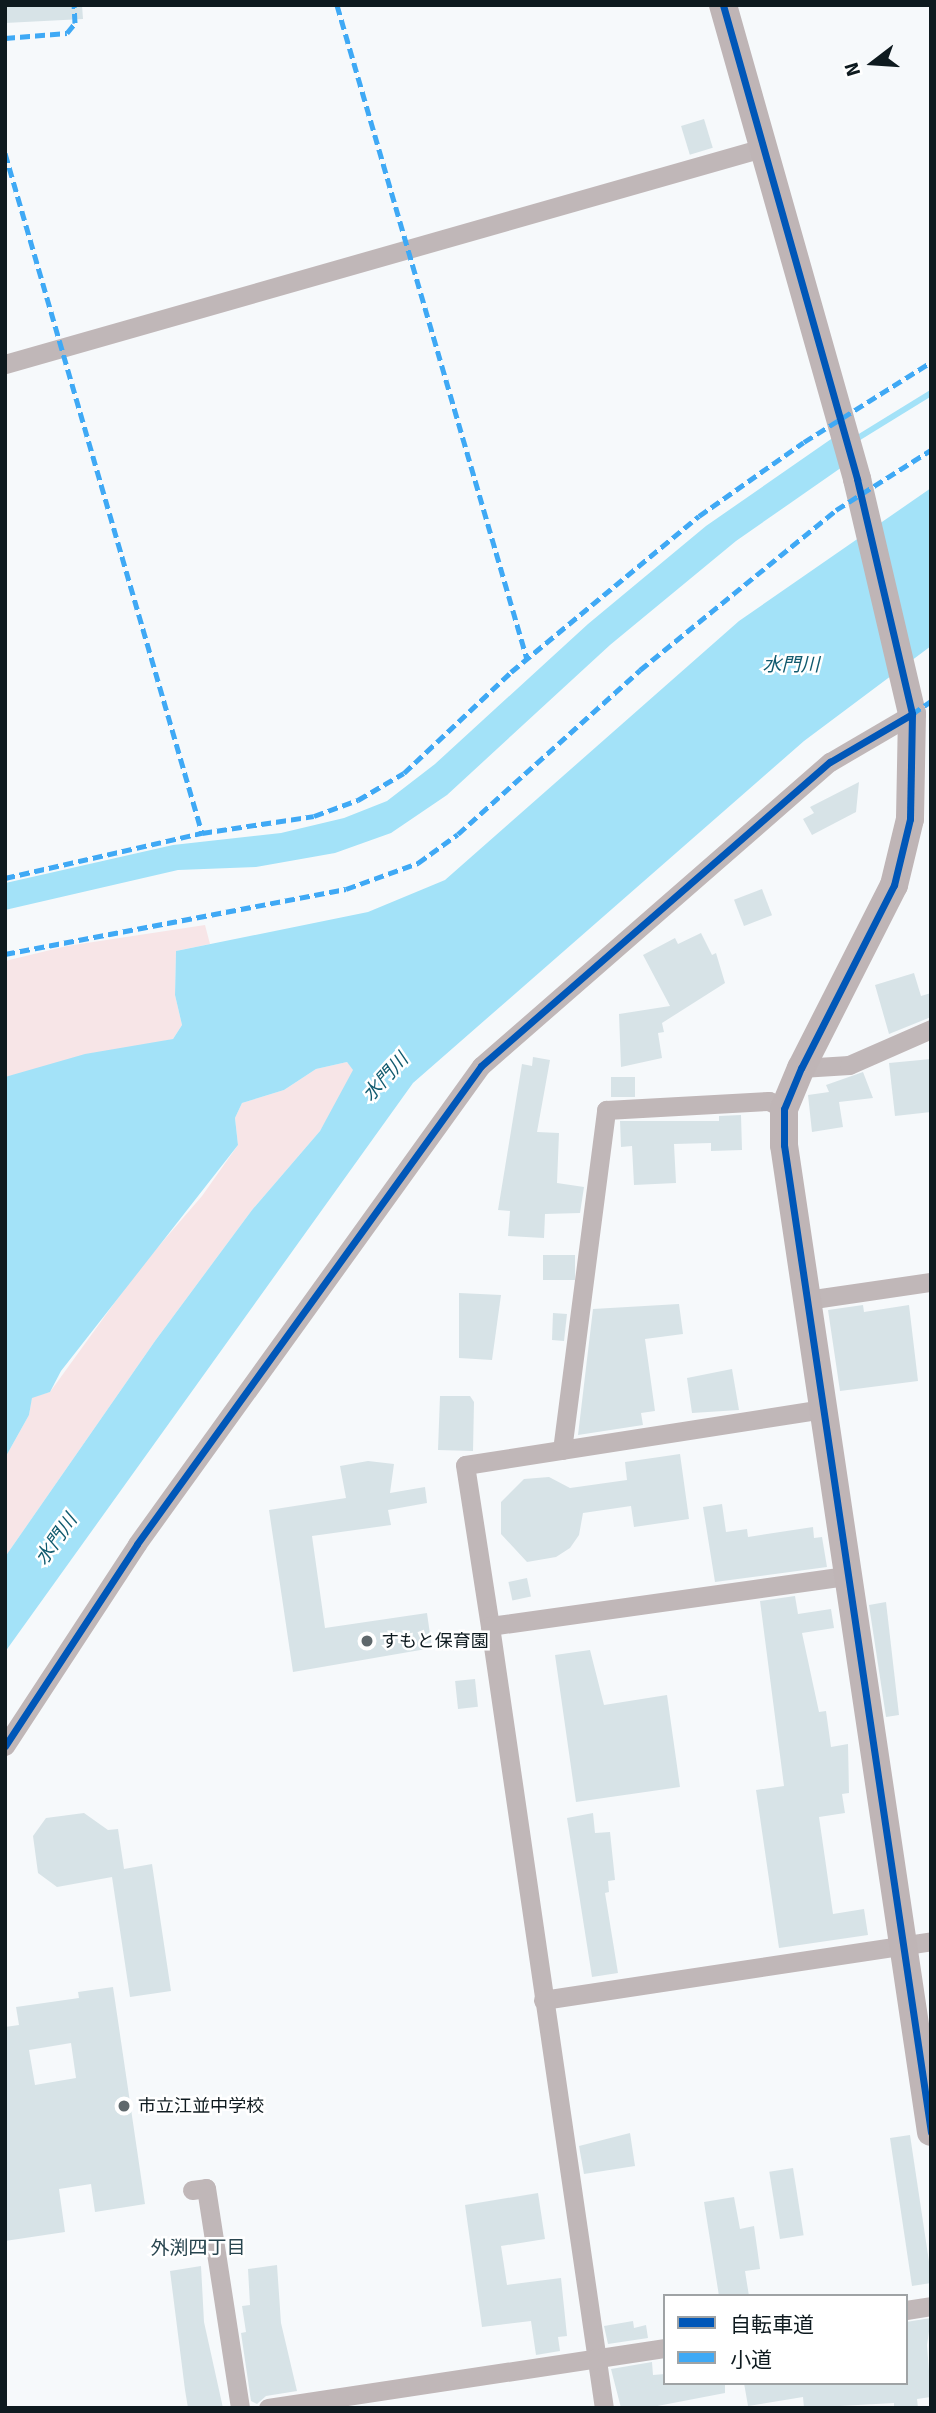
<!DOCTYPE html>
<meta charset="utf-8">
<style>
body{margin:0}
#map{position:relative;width:936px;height:2413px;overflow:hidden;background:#f6f9fb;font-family:Signika,"Noto Sans JP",sans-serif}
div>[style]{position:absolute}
.green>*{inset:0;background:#f7e5e7}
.water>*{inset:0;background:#a3e2f8}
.stream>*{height:6px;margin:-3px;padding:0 3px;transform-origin:3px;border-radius:3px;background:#a3e2f8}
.building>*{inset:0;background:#d7e3e7;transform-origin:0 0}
.street>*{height:19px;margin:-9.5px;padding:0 9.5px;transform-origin:9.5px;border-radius:9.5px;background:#c0b7b8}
.secondary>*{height:28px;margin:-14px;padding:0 14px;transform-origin:14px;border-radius:14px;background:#bfb5b6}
.quiet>*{height:5px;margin-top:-2.5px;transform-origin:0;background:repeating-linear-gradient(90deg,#3fa9f5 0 10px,transparent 0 15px)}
.cycleway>*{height:7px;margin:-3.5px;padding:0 3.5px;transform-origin:3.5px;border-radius:3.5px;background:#0057b8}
.dots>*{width:19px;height:19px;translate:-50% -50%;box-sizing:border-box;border:4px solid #fff;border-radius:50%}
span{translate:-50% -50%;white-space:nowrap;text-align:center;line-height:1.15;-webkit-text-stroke:5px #fff;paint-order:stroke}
.poi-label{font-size:18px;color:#0e1a1f}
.left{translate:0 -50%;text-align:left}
.water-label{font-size:19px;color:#115b6f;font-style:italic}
.neighbourhood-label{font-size:19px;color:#28454f}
.frame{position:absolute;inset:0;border:7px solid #0e1a1f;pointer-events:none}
.legend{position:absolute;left:663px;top:2294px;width:245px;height:91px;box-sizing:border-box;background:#fff;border:2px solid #9fa3a5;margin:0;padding:9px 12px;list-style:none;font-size:21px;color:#0e1a1f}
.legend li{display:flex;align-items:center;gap:14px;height:35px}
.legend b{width:35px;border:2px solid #9fa3a5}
.north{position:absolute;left:838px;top:28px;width:70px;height:70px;-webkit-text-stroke:5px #fff;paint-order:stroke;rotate:253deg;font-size:19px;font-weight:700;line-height:28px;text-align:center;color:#0e1a1f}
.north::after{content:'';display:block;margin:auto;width:24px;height:32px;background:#0e1a1f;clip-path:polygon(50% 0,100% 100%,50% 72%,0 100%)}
</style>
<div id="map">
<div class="green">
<div style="clip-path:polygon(205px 925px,210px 944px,176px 951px,175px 995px,182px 1025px,173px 1039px,5px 1077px,5px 961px,67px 946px)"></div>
<div style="clip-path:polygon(347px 1062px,354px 1070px,349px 1083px,320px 1131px,252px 1210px,155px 1341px,5px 1557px,5px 1458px,29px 1415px,32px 1397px,50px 1392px,139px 1269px,202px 1196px,238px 1145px,235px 1118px,242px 1103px,284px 1090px,316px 1069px)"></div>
</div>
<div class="water">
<div style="clip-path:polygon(847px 428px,855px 458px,736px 541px,610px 645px,447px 795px,391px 833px,335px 853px,256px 867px,178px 870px,5px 910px,5px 883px,10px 882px,173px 845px,281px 833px,344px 818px,387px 801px,435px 764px,588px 624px,706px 526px)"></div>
<div style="clip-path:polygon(931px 488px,931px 646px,804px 741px,413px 1083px,5px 1652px,5px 1557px,155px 1341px,252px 1210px,320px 1131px,353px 1070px,347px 1062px,316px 1069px,284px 1090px,242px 1103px,235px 1118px,238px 1145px,61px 1371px,50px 1392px,32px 1398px,29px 1415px,5px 1458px,5px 1077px,85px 1054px,173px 1039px,182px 1025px,175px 995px,176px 951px,368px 912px,445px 880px,739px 621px)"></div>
</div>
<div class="stream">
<div style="left:853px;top:441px;width:92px;rotate:-31.6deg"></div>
</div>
<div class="building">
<div style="clip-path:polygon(5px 5px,82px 5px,83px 19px,5px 23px)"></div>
<div style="left:704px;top:119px;width:30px;height:24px;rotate:73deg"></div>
<div style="clip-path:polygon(859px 782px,856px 812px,812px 835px,803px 819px,814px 813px,810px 807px)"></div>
<div style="left:762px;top:889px;width:28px;height:30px;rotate:69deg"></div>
<div style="clip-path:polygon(701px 933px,712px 955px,716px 953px,725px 983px,662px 1023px,664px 1032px,658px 1033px,662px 1058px,621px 1067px,619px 1014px,670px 1006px,643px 955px,675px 938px,678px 944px)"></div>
<div style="clip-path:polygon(914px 973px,921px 996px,931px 993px,931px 1017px,889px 1034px,875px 985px)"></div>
<div style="clip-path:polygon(533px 1057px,550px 1060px,537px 1132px,559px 1133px,557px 1183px,584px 1187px,580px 1213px,545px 1214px,544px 1238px,508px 1236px,510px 1211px,498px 1210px,522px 1064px,532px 1066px)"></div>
<div style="clip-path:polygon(931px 1059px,931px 1112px,895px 1116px,889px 1063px)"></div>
<div style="clip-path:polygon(863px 1072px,873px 1098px,839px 1102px,843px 1127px,812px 1132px,808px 1095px,829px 1092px,826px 1085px)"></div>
<div style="left:611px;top:1077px;width:24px;height:20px"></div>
<div style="clip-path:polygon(741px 1115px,742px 1150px,711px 1151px,711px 1143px,674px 1144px,676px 1183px,634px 1185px,632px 1146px,621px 1147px,620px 1121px,719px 1121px,719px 1116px)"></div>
<div style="left:543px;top:1255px;width:32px;height:25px"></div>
<div style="clip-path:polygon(459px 1293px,501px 1295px,492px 1360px,459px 1358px)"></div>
<div style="clip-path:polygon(679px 1304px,683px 1334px,645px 1339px,655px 1411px,641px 1413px,643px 1425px,578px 1435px,593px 1309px)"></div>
<div style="clip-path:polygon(863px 1305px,864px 1312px,909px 1305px,918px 1381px,840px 1391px,828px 1310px)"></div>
<div style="clip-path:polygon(553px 1313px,567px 1314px,564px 1341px,552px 1340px)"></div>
<div style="clip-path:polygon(732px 1369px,739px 1410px,692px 1413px,687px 1378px)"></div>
<div style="clip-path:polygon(440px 1396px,470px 1396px,474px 1402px,473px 1451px,438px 1450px)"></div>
<div style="clip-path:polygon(680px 1454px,689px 1519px,634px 1527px,631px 1506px,583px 1513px,579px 1535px,570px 1548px,556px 1557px,527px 1562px,501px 1534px,501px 1502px,524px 1479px,549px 1477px,570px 1488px,627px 1480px,625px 1462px)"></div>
<div style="clip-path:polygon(368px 1461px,394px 1464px,390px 1493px,425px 1487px,427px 1503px,388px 1510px,391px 1525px,312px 1536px,325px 1628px,427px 1613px,432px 1648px,293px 1672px,269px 1510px,346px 1498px,340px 1466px)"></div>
<div style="clip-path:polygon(722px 1504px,726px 1532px,747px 1529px,748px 1537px,813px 1527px,814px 1538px,822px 1537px,827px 1567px,715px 1582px,703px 1507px)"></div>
<div style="left:527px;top:1578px;width:19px;height:19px;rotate:78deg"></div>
<div style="clip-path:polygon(795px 1596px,798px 1614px,831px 1609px,834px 1628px,802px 1633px,819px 1712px,826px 1711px,831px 1747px,848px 1744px,849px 1793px,842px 1794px,845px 1813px,819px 1817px,833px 1914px,864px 1909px,868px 1935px,779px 1948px,756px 1790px,784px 1786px,760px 1601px)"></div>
<div style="clip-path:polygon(886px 1602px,899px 1715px,886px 1717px,869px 1605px)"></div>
<div style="clip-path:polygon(590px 1650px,604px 1705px,667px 1695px,680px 1787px,576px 1802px,555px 1655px)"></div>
<div style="left:475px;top:1679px;width:28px;height:20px;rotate:84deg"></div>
<div style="clip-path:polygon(84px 1813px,108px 1830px,118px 1829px,124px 1869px,152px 1864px,171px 1991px,130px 1997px,112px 1877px,57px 1887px,38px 1873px,33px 1836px,46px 1818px)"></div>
<div style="clip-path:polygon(593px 1813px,595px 1833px,610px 1832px,615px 1880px,608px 1881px,609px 1892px,605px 1893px,618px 1973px,592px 1977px,567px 1818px)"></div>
<div style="clip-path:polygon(evenodd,113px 1987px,145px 2204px,95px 2212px,91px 2184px,59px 2189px,65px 2232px,5px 2241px,5px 2027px,19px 2025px,16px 2007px,79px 1998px,78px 1992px,113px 1987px,71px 2043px,76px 2078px,35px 2085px,29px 2050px,71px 2043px)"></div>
<div style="clip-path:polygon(630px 2133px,635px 2166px,584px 2174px,579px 2146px)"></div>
<div style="clip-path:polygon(910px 2135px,931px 2275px,931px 2283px,912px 2286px,890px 2138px)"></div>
<div style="left:793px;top:2168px;width:68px;height:24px;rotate:81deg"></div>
<div style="clip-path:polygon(538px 2193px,545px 2239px,501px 2246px,507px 2285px,561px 2278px,567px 2336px,558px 2337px,560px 2351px,536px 2355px,531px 2321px,482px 2327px,465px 2205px)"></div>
<div style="clip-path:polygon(734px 2197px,740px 2229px,754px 2226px,760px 2269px,745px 2271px,749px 2296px,719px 2296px,704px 2202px)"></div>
<div style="clip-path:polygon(277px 2265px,281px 2323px,297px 2391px,266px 2396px,257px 2404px,251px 2401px,241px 2333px,246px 2332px,242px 2306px,250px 2305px,248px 2269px)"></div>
<div style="clip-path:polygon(201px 2266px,204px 2322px,223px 2408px,188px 2408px,185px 2390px,170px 2271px)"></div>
<div style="clip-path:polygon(931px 2318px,927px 2345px,931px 2397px,917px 2399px,918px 2408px,894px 2408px,894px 2403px,804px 2408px,803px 2397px,748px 2406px,744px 2383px,906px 2383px,906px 2322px)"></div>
<div style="clip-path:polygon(633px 2321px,634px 2328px,646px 2325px,648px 2338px,608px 2344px,604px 2326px)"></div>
<div style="clip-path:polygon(652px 2362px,653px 2375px,665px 2374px,665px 2383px,725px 2383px,725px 2393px,647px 2408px,621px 2408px,611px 2369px)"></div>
</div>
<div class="street">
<div style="left:5px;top:364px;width:791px;rotate:-15.92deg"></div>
<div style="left:801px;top:1068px;width:48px;rotate:-3.6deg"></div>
<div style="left:849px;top:1065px;width:90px;rotate:-23.7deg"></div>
<div style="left:807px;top:1300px;width:125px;rotate:-8.3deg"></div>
<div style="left:823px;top:1409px;width:362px;rotate:171.1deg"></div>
<div style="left:465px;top:1465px;width:163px;rotate:81.2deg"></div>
<div style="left:490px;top:1626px;width:361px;rotate:-8deg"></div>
<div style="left:562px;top:1450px;width:343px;rotate:-82.6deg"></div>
<div style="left:606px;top:1110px;width:163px;rotate:-3.2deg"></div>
<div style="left:769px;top:1101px;width:17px;rotate:28deg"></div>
<div style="left:490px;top:1626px;width:790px;rotate:81.71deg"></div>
<div style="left:5px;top:1746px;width:241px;rotate:-56.8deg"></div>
<div style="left:137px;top:1544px;width:589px;rotate:-54.26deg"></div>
<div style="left:481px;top:1066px;width:463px;rotate:-41.1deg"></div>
<div style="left:830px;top:762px;width:95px;rotate:-30.3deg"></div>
<div style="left:543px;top:2000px;width:392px;rotate:-8.6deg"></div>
<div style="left:192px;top:2190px;width:14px;rotate:-8deg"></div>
<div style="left:206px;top:2188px;width:223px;rotate:81.2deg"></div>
<div style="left:906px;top:2310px;width:25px;rotate:-9deg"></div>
<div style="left:268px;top:2408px;width:402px;rotate:-8.6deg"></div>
</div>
<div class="secondary">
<div style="left:723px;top:5px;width:493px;rotate:74.2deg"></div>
<div style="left:857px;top:479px;width:241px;rotate:76.8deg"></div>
<div style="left:912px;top:714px;width:105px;rotate:91.1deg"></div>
<div style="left:910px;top:819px;width:68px;rotate:103.6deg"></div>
<div style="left:894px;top:885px;width:205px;rotate:116.9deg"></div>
<div style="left:801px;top:1068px;width:44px;rotate:112.5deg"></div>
<div style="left:784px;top:1109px;width:36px;rotate:90deg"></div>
<div style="left:784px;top:1145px;width:998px;rotate:81.53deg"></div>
</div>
<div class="quiet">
<div style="left:337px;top:5px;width:681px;rotate:73.8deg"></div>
<div style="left:5px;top:38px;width:62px;rotate:-4.6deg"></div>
<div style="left:67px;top:33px;width:13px;rotate:-51deg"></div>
<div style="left:75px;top:23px;width:18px;rotate:-93deg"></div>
<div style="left:5px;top:153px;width:708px;rotate:73.84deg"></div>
<div style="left:912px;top:714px;width:23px;rotate:-34deg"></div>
<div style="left:5px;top:878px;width:202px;rotate:-12.9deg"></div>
<div style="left:202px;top:833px;width:113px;rotate:-8.6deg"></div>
<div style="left:314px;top:816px;width:47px;rotate:-20deg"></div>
<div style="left:358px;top:800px;width:53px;rotate:-30.4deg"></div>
<div style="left:404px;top:773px;width:147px;rotate:-43.3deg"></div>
<div style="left:511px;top:672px;width:244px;rotate:-39.7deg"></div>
<div style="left:699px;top:516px;width:128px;rotate:-35.2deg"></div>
<div style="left:804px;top:442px;width:150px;rotate:-32.2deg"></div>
<div style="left:5px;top:954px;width:347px;rotate:-10.8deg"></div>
<div style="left:346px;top:889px;width:77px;rotate:-19.9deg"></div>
<div style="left:418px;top:863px;width:49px;rotate:-35.9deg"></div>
<div style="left:458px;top:834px;width:245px;rotate:-42deg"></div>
<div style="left:640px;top:670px;width:253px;rotate:-39.2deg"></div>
<div style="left:836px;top:510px;width:112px;rotate:-32.3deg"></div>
</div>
<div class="cycleway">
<div style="left:723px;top:5px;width:493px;rotate:74.2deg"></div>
<div style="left:857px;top:479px;width:241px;rotate:76.8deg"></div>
<div style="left:912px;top:714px;width:105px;rotate:91.1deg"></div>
<div style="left:910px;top:819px;width:68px;rotate:103.6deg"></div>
<div style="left:894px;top:885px;width:205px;rotate:116.9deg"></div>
<div style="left:801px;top:1068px;width:44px;rotate:112.5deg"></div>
<div style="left:784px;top:1109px;width:36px;rotate:90deg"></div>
<div style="left:784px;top:1145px;width:998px;rotate:81.53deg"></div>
<div style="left:5px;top:1746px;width:241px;rotate:-56.8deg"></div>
<div style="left:137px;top:1544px;width:589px;rotate:-54.26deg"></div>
<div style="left:481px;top:1066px;width:463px;rotate:-41.1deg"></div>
<div style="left:830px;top:762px;width:95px;rotate:-30.3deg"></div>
</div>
<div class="dots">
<div style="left:367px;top:1641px;background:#5f686c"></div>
<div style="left:124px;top:2106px;background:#5f686c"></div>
</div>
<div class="poi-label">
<span class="left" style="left:381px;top:1641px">すもと保育園</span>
<span class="left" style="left:138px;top:2106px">市立江並中学校</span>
</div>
<div class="water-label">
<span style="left:791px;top:666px">水門川</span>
<span style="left:386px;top:1078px;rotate:-48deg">水門川</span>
<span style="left:57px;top:1540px;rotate:-55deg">水門川</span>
</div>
<div class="neighbourhood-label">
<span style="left:198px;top:2249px">外渕四丁目</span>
</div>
<div class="frame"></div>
<ul class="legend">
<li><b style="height:9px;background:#0057b8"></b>自転車道</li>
<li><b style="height:9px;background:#3fa9f5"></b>小道</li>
</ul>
<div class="north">N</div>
</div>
